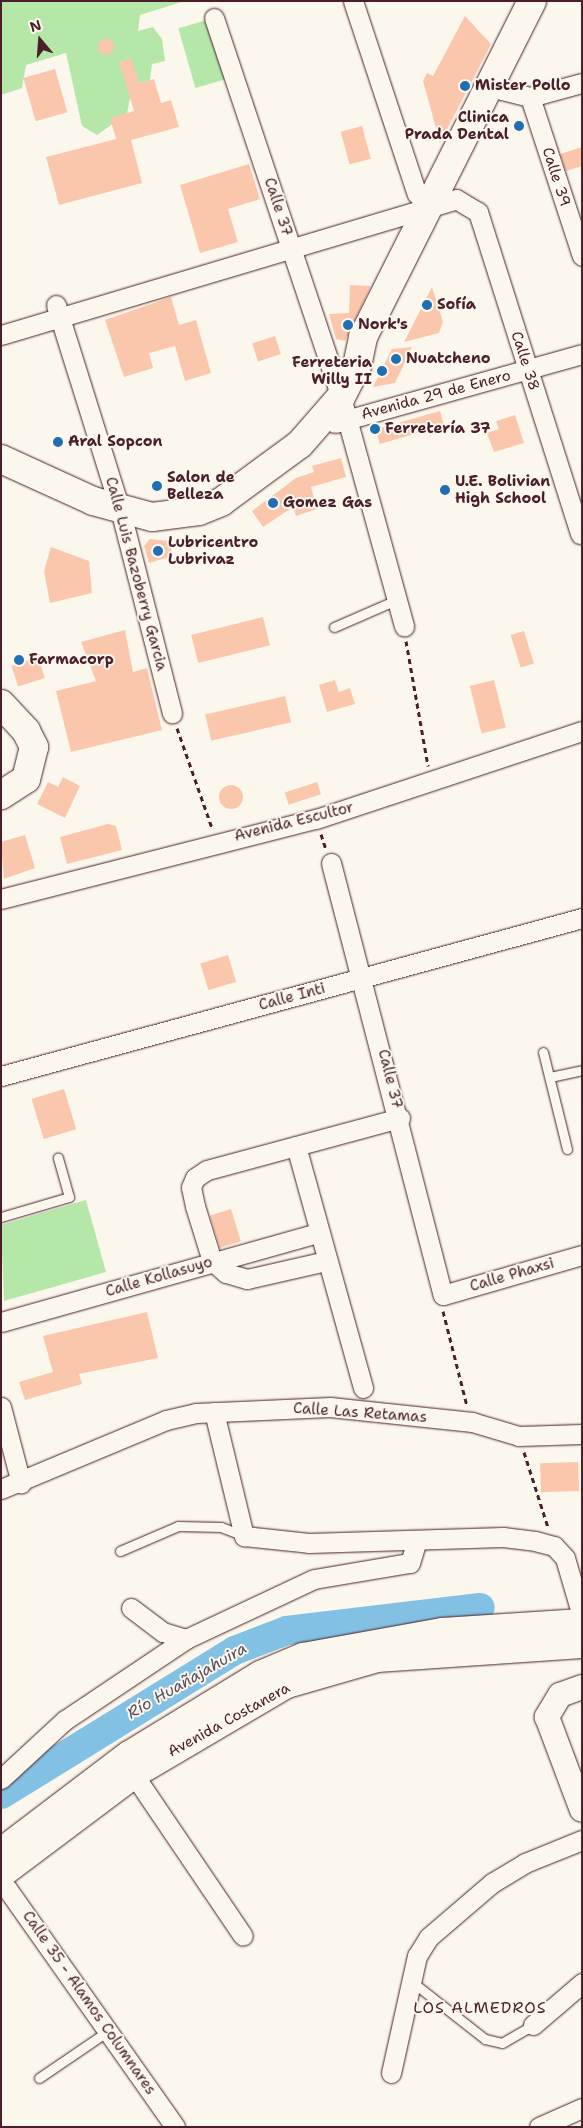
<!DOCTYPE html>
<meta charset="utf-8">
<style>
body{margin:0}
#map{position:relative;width:583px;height:2128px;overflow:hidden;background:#fbf7ec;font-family:"Shantell Sans",sans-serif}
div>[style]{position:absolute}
.green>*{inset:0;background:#b4e7a8;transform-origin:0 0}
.river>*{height:29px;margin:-14.5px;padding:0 14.5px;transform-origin:14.5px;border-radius:14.5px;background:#82c1e3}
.building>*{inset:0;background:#fbc7ac;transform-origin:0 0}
.round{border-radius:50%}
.path>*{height:3px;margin-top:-1.5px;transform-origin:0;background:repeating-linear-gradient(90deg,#4a1f2b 0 5px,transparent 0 9px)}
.roads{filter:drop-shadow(0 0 1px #4a1f2b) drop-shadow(0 0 1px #4a1f2b)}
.service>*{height:9px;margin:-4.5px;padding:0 4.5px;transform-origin:4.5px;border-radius:4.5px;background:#fbf7ec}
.minor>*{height:19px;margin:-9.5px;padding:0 9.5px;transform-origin:9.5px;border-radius:9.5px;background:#fbf7ec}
.tertiary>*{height:24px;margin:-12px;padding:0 12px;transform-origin:12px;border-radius:12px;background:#fbf7ec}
.secondary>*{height:26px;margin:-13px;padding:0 13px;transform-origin:13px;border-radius:13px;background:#fbf7ec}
.primary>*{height:28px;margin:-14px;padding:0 14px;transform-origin:14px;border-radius:14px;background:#fbf7ec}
.dots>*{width:14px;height:14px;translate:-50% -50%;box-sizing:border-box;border:2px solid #fbf7ec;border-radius:50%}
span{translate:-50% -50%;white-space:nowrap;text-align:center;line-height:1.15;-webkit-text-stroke:4px #fbf7ec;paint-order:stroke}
.poi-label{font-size:15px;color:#4a1f2b;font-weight:700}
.left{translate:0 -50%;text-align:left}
.right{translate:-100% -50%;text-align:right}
.street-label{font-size:15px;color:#4a1f2b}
.water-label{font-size:16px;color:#5b5062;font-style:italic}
.neighbourhood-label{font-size:16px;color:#4a1f2b;letter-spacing:1px}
.frame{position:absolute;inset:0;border:2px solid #4a1f2b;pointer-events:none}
.north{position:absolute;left:15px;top:15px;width:50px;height:50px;-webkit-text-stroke:4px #fbf7ec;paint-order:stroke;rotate:342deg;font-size:14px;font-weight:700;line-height:20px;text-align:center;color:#4a1f2b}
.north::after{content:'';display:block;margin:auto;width:18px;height:22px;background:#4a1f2b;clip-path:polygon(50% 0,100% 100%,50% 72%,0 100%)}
</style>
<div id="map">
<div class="green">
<div style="clip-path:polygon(1px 1px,185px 1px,140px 15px,138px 31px,153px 27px,162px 39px,165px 61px,152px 64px,150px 80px,139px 83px,135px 71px,127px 114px,97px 135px,82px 126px,66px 53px,26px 65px,22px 88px,1px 95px)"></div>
<div style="left:211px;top:19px;width:62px;height:34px;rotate:74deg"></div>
<div style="clip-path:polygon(86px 1200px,106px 1272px,4px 1301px,1px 1225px)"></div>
</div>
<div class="river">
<div style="left:1px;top:1794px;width:274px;rotate:-31.7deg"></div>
<div style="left:234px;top:1650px;width:56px;rotate:-21deg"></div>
<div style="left:286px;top:1630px;width:195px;rotate:-6.8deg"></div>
</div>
<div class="building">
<div style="clip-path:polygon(465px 16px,491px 44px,440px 143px,423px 81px,427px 73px,433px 76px)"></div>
<div class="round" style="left:98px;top:39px;width:16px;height:16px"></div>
<div style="clip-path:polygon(131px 58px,139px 83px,154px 79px,161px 103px,171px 100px,179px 127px,131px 140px,142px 183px,59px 205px,46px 157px,116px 139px,110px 118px,134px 111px,119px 62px)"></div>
<div style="left:55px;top:69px;width:45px;height:33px;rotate:74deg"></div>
<div style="left:362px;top:126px;width:34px;height:22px;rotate:75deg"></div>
<div style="clip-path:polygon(582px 147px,582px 166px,566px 171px,560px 154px)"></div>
<div style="clip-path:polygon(249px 164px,260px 199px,228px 209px,238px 242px,200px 253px,180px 185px)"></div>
<div style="clip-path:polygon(350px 285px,371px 286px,345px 341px,336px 339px,329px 314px,349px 313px)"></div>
<div style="clip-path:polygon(432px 287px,443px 322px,439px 333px,404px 342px)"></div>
<div style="clip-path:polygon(171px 297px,179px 325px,196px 320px,211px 373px,185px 381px,175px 346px,149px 353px,153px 368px,124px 377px,105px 320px)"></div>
<div style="left:275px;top:336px;width:19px;height:24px;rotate:72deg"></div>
<div style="clip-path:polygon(412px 347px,395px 383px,373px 387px,392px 349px)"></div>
<div style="left:440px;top:411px;width:15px;height:67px;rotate:74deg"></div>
<div style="clip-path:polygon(515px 415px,524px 443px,494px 452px,487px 433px,499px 429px,496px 421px)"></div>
<div style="clip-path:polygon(341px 458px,346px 477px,311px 487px,317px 509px,296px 516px,293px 507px,263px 527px,252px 511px,296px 478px,314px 472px,312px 466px)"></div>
<div style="clip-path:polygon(150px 539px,169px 541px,173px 556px,149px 563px,144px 546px)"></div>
<div style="clip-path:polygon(51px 547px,89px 561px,92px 593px,50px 603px,44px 571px)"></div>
<div style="left:263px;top:617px;width:29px;height:74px;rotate:76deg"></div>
<div style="clip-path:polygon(125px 630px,133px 672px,147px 668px,162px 730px,71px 752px,56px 691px,96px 681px,81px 642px)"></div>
<div style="left:524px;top:631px;width:34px;height:14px;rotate:73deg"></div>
<div style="left:38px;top:657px;width:22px;height:28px;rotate:72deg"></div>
<div style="clip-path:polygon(335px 680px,339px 692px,350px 688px,355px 704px,327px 712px,319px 685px)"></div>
<div style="left:494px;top:680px;width:49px;height:25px;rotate:76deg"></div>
<div style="left:285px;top:696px;width:27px;height:82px;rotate:77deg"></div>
<div style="clip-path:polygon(63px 777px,80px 786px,65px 818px,37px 804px,48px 782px,58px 787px)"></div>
<div style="left:317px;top:782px;width:13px;height:34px;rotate:72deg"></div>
<div class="round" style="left:219px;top:785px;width:24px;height:24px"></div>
<div style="clip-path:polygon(108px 824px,116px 826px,122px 850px,67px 864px,60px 837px)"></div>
<div style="clip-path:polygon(25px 835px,35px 868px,4px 879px,1px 842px)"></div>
<div style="left:228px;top:955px;width:28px;height:29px;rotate:73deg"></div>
<div style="left:64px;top:1089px;width:42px;height:34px;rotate:73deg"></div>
<div style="left:231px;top:1209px;width:34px;height:22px;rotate:73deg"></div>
<div style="clip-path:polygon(147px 1312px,158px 1358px,79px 1374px,82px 1384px,25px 1400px,19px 1382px,53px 1372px,43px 1336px)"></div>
<div style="left:578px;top:1462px;width:29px;height:38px;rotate:88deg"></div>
</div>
<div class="path">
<div style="left:406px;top:641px;width:127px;rotate:80deg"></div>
<div style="left:177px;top:728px;width:106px;rotate:70.7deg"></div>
<div style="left:321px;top:834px;width:16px;rotate:72deg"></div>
<div style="left:443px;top:1311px;width:98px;rotate:75.8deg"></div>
<div style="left:524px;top:1452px;width:79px;rotate:72.3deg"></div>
</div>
<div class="roads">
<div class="service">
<div style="left:334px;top:627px;width:68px;rotate:-23.5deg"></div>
<div style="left:543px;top:1052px;width:100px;rotate:76.1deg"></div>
<div style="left:550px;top:1077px;width:33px;rotate:-12deg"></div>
<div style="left:1px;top:1217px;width:71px;rotate:-16.4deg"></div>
<div style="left:69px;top:1197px;width:41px;rotate:-105.8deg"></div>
<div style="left:120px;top:1551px;width:63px;rotate:-23.3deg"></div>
<div style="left:178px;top:1526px;width:43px;rotate:1.3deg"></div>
<div style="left:221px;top:1527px;width:25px;rotate:21deg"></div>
<div style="left:411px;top:1981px;width:94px;rotate:38.1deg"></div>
<div style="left:485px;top:2039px;width:17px;rotate:13deg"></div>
<div style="left:502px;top:2043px;width:36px;rotate:-30deg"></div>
<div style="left:39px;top:2078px;width:83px;rotate:-34.3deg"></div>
</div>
<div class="minor">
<div style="left:353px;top:1px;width:203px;rotate:71.7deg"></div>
<div style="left:417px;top:194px;width:18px;rotate:38deg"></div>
<div style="left:214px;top:18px;width:400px;rotate:71.5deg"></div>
<div style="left:341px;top:397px;width:238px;rotate:74.6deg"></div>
<div style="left:490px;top:87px;width:41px;rotate:14deg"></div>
<div style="left:530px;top:97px;width:54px;rotate:-15.1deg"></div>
<div style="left:530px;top:97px;width:167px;rotate:71.9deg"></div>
<div style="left:56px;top:305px;width:214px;rotate:72.6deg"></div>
<div style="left:120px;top:509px;width:211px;rotate:75.7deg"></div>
<div style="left:1px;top:335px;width:475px;rotate:-16.6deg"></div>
<div style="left:456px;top:199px;width:26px;rotate:31deg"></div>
<div style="left:478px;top:212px;width:338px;rotate:72.4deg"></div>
<div style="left:335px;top:423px;width:256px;rotate:-15.6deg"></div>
<div style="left:331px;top:863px;width:446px;rotate:75.5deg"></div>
<div style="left:443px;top:1295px;width:145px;rotate:-16.1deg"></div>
<div style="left:1px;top:899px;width:325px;rotate:-14.3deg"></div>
<div style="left:316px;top:819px;width:280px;rotate:-18.3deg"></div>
<div style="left:1px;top:1076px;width:602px;rotate:-15.21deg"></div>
<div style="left:296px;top:1146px;width:251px;rotate:74.5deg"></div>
<div style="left:326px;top:1261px;width:81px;rotate:167.2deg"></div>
<div style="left:247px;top:1279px;width:22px;rotate:-164deg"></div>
<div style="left:226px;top:1273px;width:18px;rotate:-139deg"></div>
<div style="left:212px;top:1261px;width:58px;rotate:-107.2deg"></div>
<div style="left:195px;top:1206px;width:19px;rotate:-102deg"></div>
<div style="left:191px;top:1187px;width:10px;rotate:-66deg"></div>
<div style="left:195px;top:1178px;width:14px;rotate:-34deg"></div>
<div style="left:207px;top:1170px;width:200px;rotate:-15.1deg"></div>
<div style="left:1px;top:1322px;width:329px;rotate:-15.7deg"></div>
<div style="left:1px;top:1407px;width:79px;rotate:75.3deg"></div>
<div style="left:214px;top:1412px;width:128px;rotate:76.4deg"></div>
<div style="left:244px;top:1536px;width:65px;rotate:6.1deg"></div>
<div style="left:309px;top:1543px;width:194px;rotate:-1.8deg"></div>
<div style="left:503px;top:1537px;width:32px;rotate:7deg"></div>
<div style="left:535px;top:1541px;width:20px;rotate:15deg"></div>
<div style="left:554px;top:1546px;width:16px;rotate:47deg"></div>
<div style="left:565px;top:1558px;width:60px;rotate:73.7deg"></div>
<div style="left:1px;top:1489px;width:179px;rotate:-22.7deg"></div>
<div style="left:166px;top:1420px;width:31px;rotate:-13deg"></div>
<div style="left:196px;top:1413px;width:134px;rotate:-2.6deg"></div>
<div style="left:330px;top:1407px;width:143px;rotate:6deg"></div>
<div style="left:472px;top:1422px;width:49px;rotate:16.6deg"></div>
<div style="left:519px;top:1436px;width:63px;rotate:-1.8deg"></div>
<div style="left:131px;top:1608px;width:40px;rotate:37deg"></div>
<div style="left:163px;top:1632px;width:24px;rotate:17deg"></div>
<div style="left:134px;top:1775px;width:194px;rotate:55.9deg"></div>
<div style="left:1px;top:1779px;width:87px;rotate:-42.7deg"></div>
<div style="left:65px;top:1720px;width:146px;rotate:-33.8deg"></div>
<div style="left:186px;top:1639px;width:141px;rotate:-25.1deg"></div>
<div style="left:314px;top:1579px;width:97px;rotate:-9.5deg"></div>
<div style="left:410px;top:1563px;width:24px;rotate:-73deg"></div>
<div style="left:1px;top:1880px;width:302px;rotate:54.8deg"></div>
<div style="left:533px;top:2025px;width:65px;rotate:-40.6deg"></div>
<div style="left:391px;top:2073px;width:120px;rotate:-77.5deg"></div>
<div style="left:417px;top:1956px;width:22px;rotate:-58deg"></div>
<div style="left:429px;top:1937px;width:83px;rotate:-40.6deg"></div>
<div style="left:492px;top:1883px;width:39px;rotate:-31deg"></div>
<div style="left:525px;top:1863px;width:61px;rotate:-22deg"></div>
<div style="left:539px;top:2127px;width:47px;rotate:-23.8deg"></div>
</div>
<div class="tertiary">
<div style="left:582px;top:1687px;width:23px;rotate:160deg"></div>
<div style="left:560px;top:1695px;width:26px;rotate:121deg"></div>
<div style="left:547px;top:1717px;width:99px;rotate:69.4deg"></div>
</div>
<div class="secondary">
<div style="left:1px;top:1851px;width:161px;rotate:-37.2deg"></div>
<div style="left:129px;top:1754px;width:153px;rotate:-31.4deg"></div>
<div style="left:260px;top:1674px;width:47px;rotate:-22.7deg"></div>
<div style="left:303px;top:1656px;width:141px;rotate:-10.2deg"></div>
<div style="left:442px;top:1631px;width:140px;rotate:-3.7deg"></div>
<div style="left:1px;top:1875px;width:166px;rotate:-36.9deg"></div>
<div style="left:134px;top:1775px;width:178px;rotate:-30.5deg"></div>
<div style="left:287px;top:1685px;width:94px;rotate:-16.1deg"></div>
<div style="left:377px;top:1659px;width:205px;rotate:-3.9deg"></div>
</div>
<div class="primary">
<div style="left:1px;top:459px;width:101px;rotate:24.5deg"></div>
<div style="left:93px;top:501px;width:61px;rotate:15.2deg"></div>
<div style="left:152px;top:517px;width:47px;rotate:-7.3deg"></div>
<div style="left:199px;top:511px;width:24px;rotate:-22deg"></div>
<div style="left:221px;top:502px;width:98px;rotate:-36.3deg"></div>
<div style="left:300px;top:444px;width:62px;rotate:-48.9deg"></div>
<div style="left:341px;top:397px;width:35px;rotate:-63deg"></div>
<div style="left:357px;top:366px;width:30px;rotate:-78deg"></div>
<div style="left:363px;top:337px;width:376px;rotate:-63.3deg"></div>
<div style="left:1px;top:704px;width:37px;rotate:47deg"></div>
<div style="left:26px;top:731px;width:18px;rotate:63deg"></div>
<div style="left:34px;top:747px;width:33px;rotate:104deg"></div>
<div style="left:26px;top:779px;width:30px;rotate:147deg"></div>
</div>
</div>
<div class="dots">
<div style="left:465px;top:86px;background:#1f6fb2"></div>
<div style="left:519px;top:126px;background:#1f6fb2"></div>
<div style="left:427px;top:305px;background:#1f6fb2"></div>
<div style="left:348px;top:325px;background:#1f6fb2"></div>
<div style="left:396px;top:359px;background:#1f6fb2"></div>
<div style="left:382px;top:371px;background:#1f6fb2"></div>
<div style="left:375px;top:429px;background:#1f6fb2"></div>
<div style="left:58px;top:442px;background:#1f6fb2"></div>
<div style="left:157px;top:486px;background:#1f6fb2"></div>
<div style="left:445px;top:490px;background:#1f6fb2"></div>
<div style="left:273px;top:503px;background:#1f6fb2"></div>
<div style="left:158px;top:551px;background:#1f6fb2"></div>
<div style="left:19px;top:660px;background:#1f6fb2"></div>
</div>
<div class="poi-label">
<span class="left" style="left:475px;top:86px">Mister Pollo</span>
<span class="right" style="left:509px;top:126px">Clinica<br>Prada Dental</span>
<span class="left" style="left:437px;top:305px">Sofía</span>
<span class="left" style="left:358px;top:325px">Nork's</span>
<span class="left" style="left:406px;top:359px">Nuatcheno</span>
<span class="right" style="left:372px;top:371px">Ferreteria<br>Willy II</span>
<span class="left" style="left:385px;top:429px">Ferretería 37</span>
<span class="left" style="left:68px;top:442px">Aral Sopcon</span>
<span class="left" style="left:167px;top:486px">Salon de<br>Belleza</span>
<span class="left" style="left:455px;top:490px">U.E. Bolivian<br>High School</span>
<span class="left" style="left:283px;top:503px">Gomez Gas</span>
<span class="left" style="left:168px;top:551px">Lubricentro<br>Lubrivaz</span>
<span class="left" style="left:29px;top:660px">Farmacorp</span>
</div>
<div class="street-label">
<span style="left:556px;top:177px;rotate:72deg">Calle 39</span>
<span style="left:278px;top:207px;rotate:72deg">Calle 37</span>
<span style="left:525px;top:361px;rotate:72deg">Calle 38</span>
<span style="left:436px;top:395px;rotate:-15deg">Avenida 29 de Enero</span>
<span style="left:136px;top:574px;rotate:75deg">Calle Luis Bazoberry Garcia</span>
<span style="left:294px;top:822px;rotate:-14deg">Avenida Escultor</span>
<span style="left:292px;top:997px;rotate:-15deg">Calle Inti</span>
<span style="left:390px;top:1079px;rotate:76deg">Calle 37</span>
<span style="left:512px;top:1275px;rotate:-16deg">Calle Phaxsi</span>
<span style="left:159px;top:1277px;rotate:-16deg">Calle Kollasuyo</span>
<span style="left:360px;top:1413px;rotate:4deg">Calle Las Retamas</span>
<span style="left:229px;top:1720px;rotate:-29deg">Avenida Costanera</span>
<span style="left:89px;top:2003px;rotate:55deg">Calle 35 - Alamos Columnares</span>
</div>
<div class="water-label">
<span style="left:187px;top:1681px;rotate:-30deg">Río Huañajahuira</span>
</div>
<div class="neighbourhood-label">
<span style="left:480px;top:2008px">LOS ALMEDROS</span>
</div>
<div class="frame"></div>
<div class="north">N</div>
</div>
